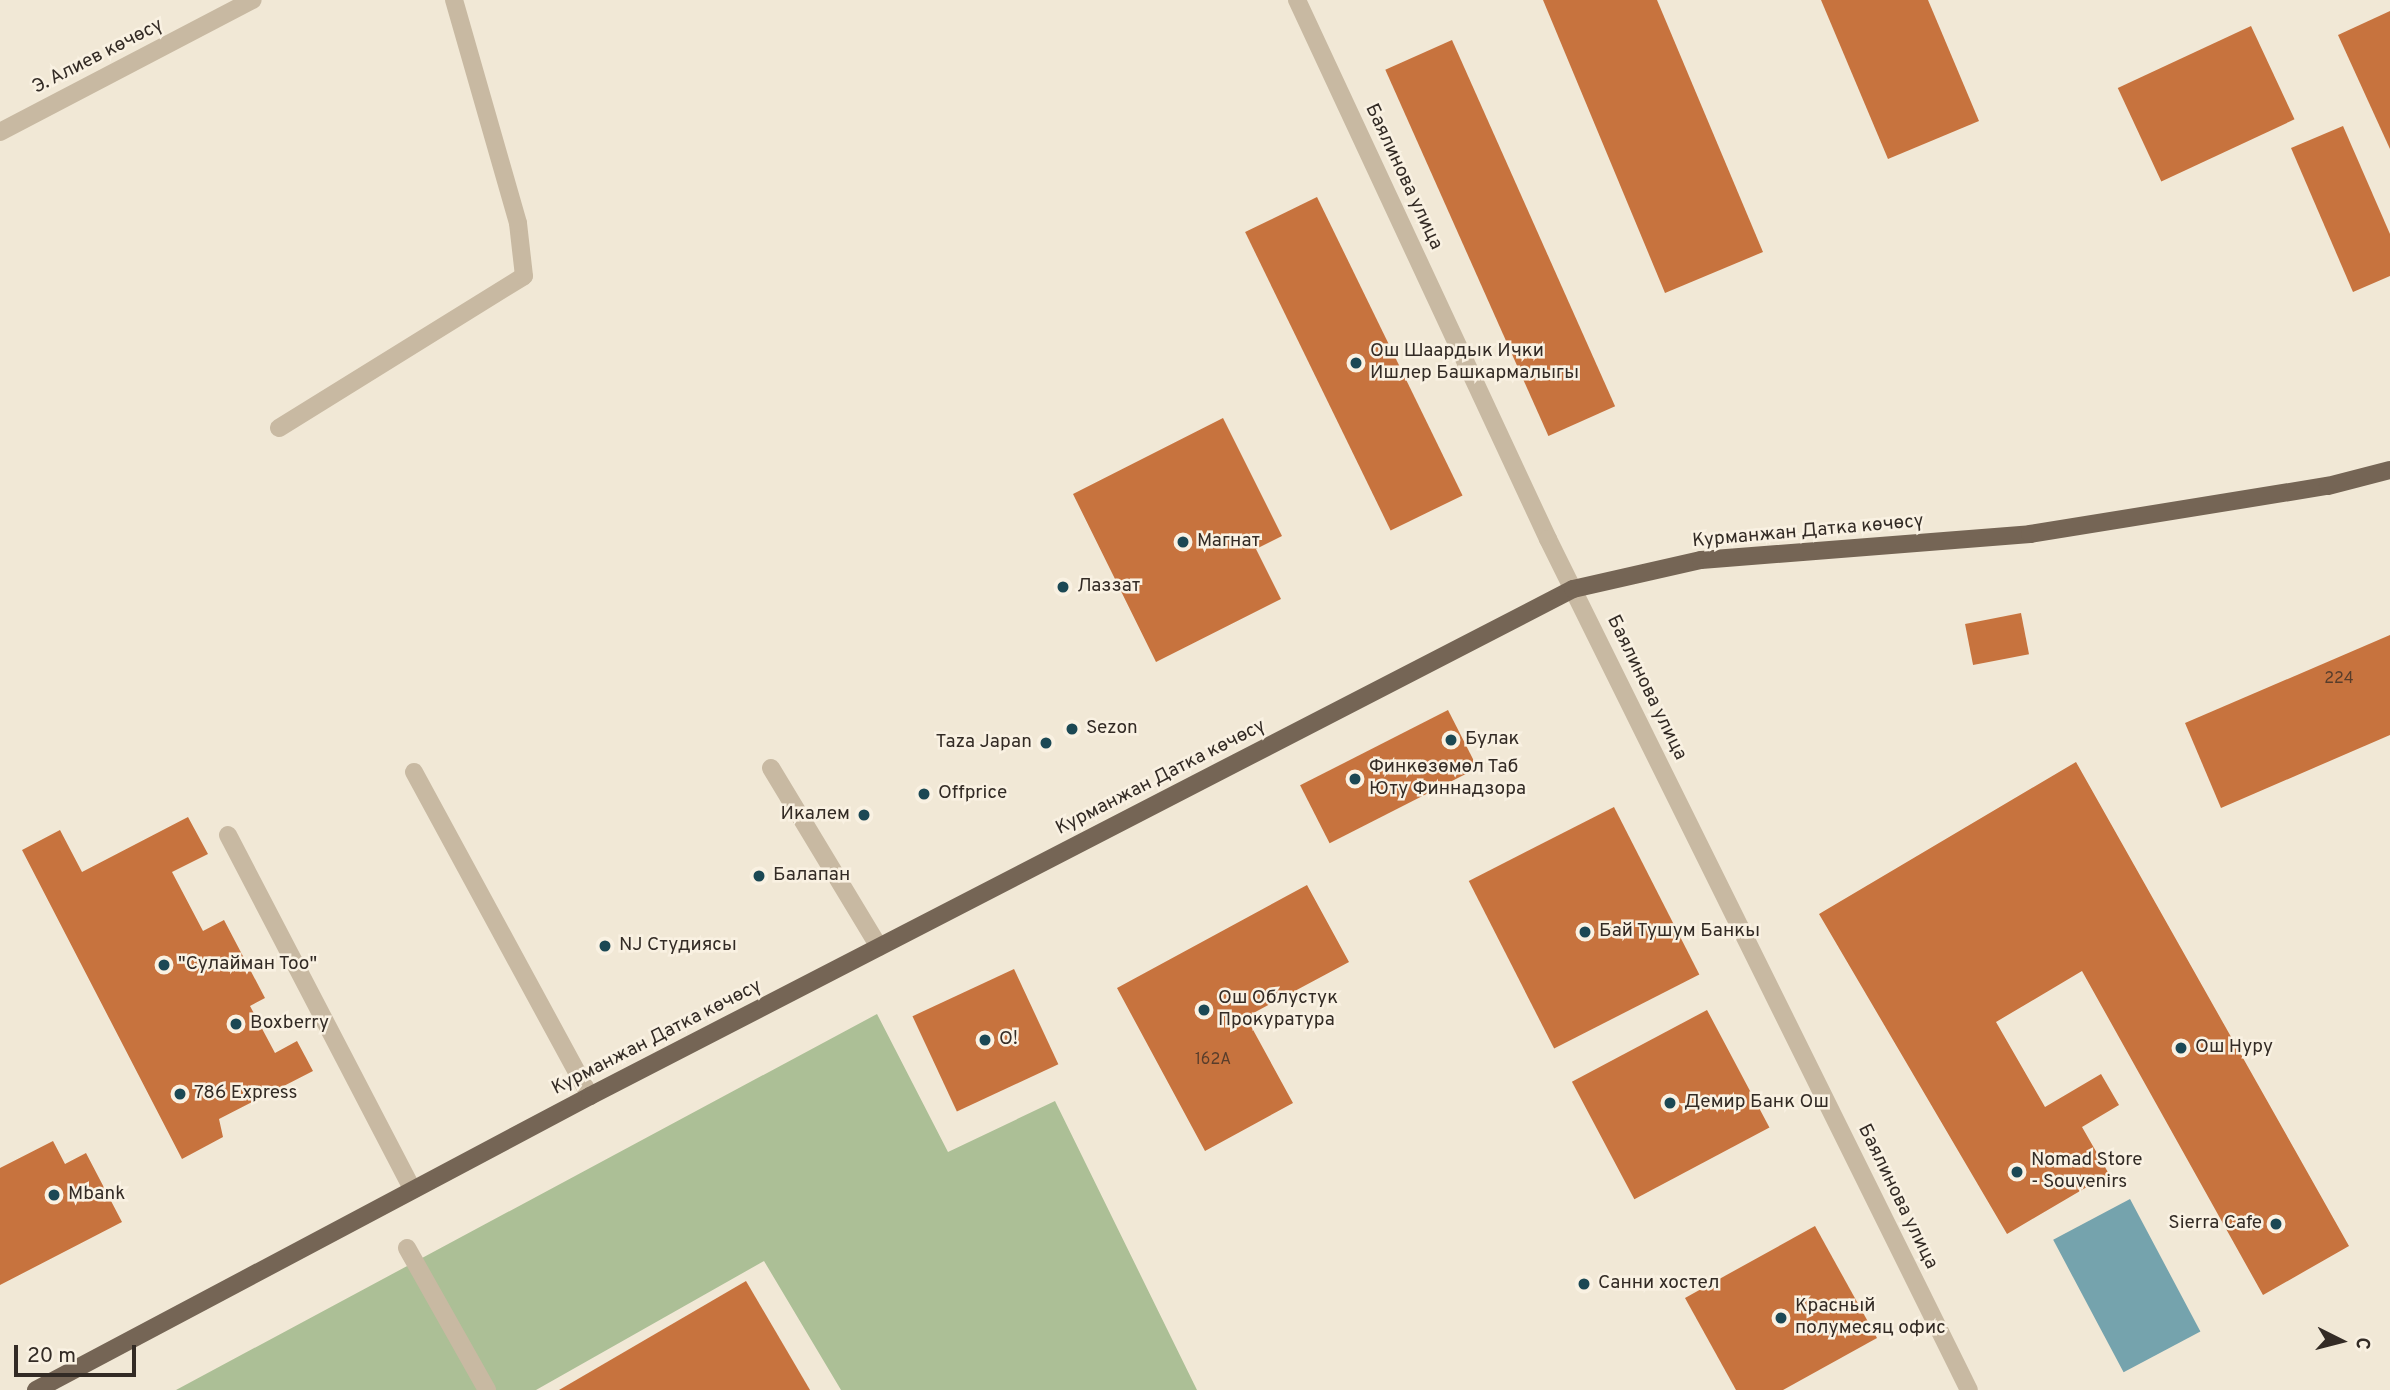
<!DOCTYPE html>
<meta charset="utf-8">
<style>
body{margin:0}
#map{position:relative;width:2390px;height:1390px;overflow:hidden;background:#f1e8d6;font-family:Overpass,sans-serif}
div>[style]{position:absolute}
.green>*{inset:0;background:#acbf96}
.water>*{inset:0;background:#75a3ad;transform-origin:0 0}
.building>*{inset:0;background:#c7733e;transform-origin:0 0}
.service>*{height:18px;margin:-9px;padding:0 9px;transform-origin:9px;border-radius:9px;background:#c8b9a2}
.minor>*{height:18px;margin:-9px;padding:0 9px;transform-origin:9px;border-radius:9px;background:#c8b9a2}
.primary>*{height:18px;margin:-9px;padding:0 9px;transform-origin:9px;border-radius:9px;background:#756555}
.dots>*{width:19px;height:19px;translate:-50% -50%;box-sizing:border-box;border:4px solid #f9f1e2;border-radius:50%}
span{translate:-50% -50%;white-space:nowrap;text-align:center;line-height:1.15;-webkit-text-stroke:5px #f9f1e2;paint-order:stroke}
.number-label{font-size:16px;color:#583d2b}
.number-label span{-webkit-text-stroke-width:0}
.street-label{font-size:19px;color:#332b25}
.poi-label{font-size:19px;color:#332b25}
.left{translate:0 -50%;text-align:left}
.right{translate:-100% -50%;text-align:right}
.north{position:absolute;left:2306px;top:1306px;width:70px;height:70px;-webkit-text-stroke:5px #f9f1e2;paint-order:stroke;rotate:96deg;font-size:19px;font-weight:700;line-height:28px;text-align:center;color:#332b25}
.north::after{content:'';display:block;margin:auto;width:24px;height:32px;background:#332b25;clip-path:polygon(50% 0,100% 100%,50% 72%,0 100%)}
.scale{position:absolute;left:14px;top:1345px;width:122px;height:32px;box-sizing:border-box;border:4px solid #332b25;border-top:0;padding-left:9px;font-size:21px;line-height:24px;white-space:nowrap;color:#332b25;-webkit-text-stroke:5px #f9f1e2;paint-order:stroke}
</style>
<div id="map">
<div class="green">
<div style="clip-path:polygon(877px 1014px,948px 1152px,1055px 1101px,1197px 1390px,841px 1390px,764px 1261px,536px 1390px,176px 1390px)"></div>
</div>
<div class="water">
<div style="left:2130px;top:1199px;width:150px;height:87px;rotate:62deg"></div>
</div>
<div class="building">
<div style="clip-path:polygon(1543px 0,1657px 0,1763px 252px,1665px 293px)"></div>
<div style="clip-path:polygon(1821px 0,1928px 0,1979px 121px,1888px 159px)"></div>
<div style="clip-path:polygon(2390px 11px,2390px 149px,2338px 35px)"></div>
<div style="left:2251px;top:26px;width:103px;height:147px;rotate:65deg"></div>
<div style="left:1452px;top:40px;width:401px;height:73px;rotate:66deg"></div>
<div style="clip-path:polygon(2343px 126px,2390px 234px,2390px 276px,2353px 292px,2291px 148px)"></div>
<div style="left:1317px;top:197px;width:332px;height:80px;rotate:64deg"></div>
<div style="clip-path:polygon(1223px 418px,1282px 536px,1256px 549px,1281px 599px,1156px 662px,1073px 494px)"></div>
<div style="left:2021px;top:613px;width:42px;height:57px;rotate:79deg"></div>
<div style="clip-path:polygon(2390px 635px,2390px 735px,2221px 808px,2185px 723px)"></div>
<div style="left:1448px;top:710px;width:65px;height:166px;rotate:63deg"></div>
<div style="clip-path:polygon(2076px 762px,2349px 1246px,2263px 1295px,2082px 971px,1996px 1022px,2045px 1107px,2101px 1074px,2119px 1105px,2082px 1127px,2109px 1174px,2007px 1234px,1819px 914px)"></div>
<div style="left:1614px;top:807px;width:188px;height:163px;rotate:63deg"></div>
<div style="clip-path:polygon(188px 817px,208px 854px,172px 872px,203px 931px,224px 920px,265px 998px,250px 1006px,275px 1053px,297px 1041px,313px 1071px,219px 1119px,223px 1137px,182px 1159px,22px 850px,60px 830px,82px 872px)"></div>
<div style="clip-path:polygon(1307px 885px,1349px 962px,1246px 1017px,1293px 1103px,1205px 1151px,1117px 988px)"></div>
<div style="left:1014px;top:969px;width:105px;height:112px;rotate:65deg"></div>
<div style="left:1707px;top:1010px;width:133px;height:153px;rotate:62deg"></div>
<div style="clip-path:polygon(53px 1141px,65px 1164px,86px 1153px,122px 1222px,0 1285px,0 1168px)"></div>
<div style="clip-path:polygon(1815px 1226px,1877px 1338px,1783px 1390px,1736px 1390px,1685px 1298px)"></div>
<div style="clip-path:polygon(746px 1281px,810px 1390px,559px 1390px)"></div>
</div>
<div class="service">
<div style="left:279px;top:428px;width:288px;rotate:-31.8deg"></div>
<div style="left:524px;top:276px;width:53px;rotate:-96.5deg"></div>
<div style="left:518px;top:223px;width:232px;rotate:-106deg"></div>
<div style="left:771px;top:768px;width:209px;rotate:58.9deg"></div>
<div style="left:414px;top:772px;width:369px;rotate:61.5deg"></div>
<div style="left:228px;top:835px;width:400px;rotate:62.5deg"></div>
<div style="left:407px;top:1248px;width:163px;rotate:60.6deg"></div>
</div>
<div class="minor">
<div style="left:1297px;top:0;width:595px;rotate:65.03deg"></div>
<div style="left:1548px;top:539px;width:949px;rotate:63.68deg"></div>
<div style="left:0;top:132px;width:285px;rotate:-27.6deg"></div>
</div>
<div class="primary">
<div style="left:36px;top:1390px;width:627px;rotate:-27.95deg"></div>
<div style="left:590px;top:1096px;width:1106px;rotate:-27.28deg"></div>
<div style="left:1573px;top:589px;width:131px;rotate:-12.8deg"></div>
<div style="left:1701px;top:560px;width:330px;rotate:-4.5deg"></div>
<div style="left:2030px;top:534px;width:302px;rotate:-9.2deg"></div>
<div style="left:2328px;top:486px;width:64px;rotate:-14.5deg"></div>
</div>
<div class="dots">
<div style="left:1356px;top:363px;background:#1b4854"></div>
<div style="left:1183px;top:542px;background:#1b4854"></div>
<div style="left:1063px;top:587px;background:#1b4854"></div>
<div style="left:1072px;top:729px;background:#1b4854"></div>
<div style="left:1451px;top:740px;background:#1b4854"></div>
<div style="left:1046px;top:743px;background:#1b4854"></div>
<div style="left:1355px;top:779px;background:#1b4854"></div>
<div style="left:924px;top:794px;background:#1b4854"></div>
<div style="left:864px;top:815px;background:#1b4854"></div>
<div style="left:759px;top:876px;background:#1b4854"></div>
<div style="left:1585px;top:932px;background:#1b4854"></div>
<div style="left:605px;top:946px;background:#1b4854"></div>
<div style="left:164px;top:965px;background:#1b4854"></div>
<div style="left:1204px;top:1010px;background:#1b4854"></div>
<div style="left:236px;top:1024px;background:#1b4854"></div>
<div style="left:985px;top:1040px;background:#1b4854"></div>
<div style="left:2181px;top:1048px;background:#1b4854"></div>
<div style="left:180px;top:1094px;background:#1b4854"></div>
<div style="left:1670px;top:1103px;background:#1b4854"></div>
<div style="left:2017px;top:1172px;background:#1b4854"></div>
<div style="left:54px;top:1195px;background:#1b4854"></div>
<div style="left:2276px;top:1224px;background:#1b4854"></div>
<div style="left:1584px;top:1284px;background:#1b4854"></div>
<div style="left:1781px;top:1318px;background:#1b4854"></div>
</div>
<div class="number-label">
<span style="left:2339px;top:679px">224</span>
<span style="left:1213px;top:1060px">162А</span>
</div>
<div class="street-label">
<span style="left:98px;top:57px;rotate:-27deg">Э. Алиев көчөсү</span>
<span style="left:1403px;top:177px;rotate:65deg">Баялинова улица</span>
<span style="left:1808px;top:532px;rotate:-5deg">Курманжан Датка көчөсү</span>
<span style="left:1646px;top:688px;rotate:64deg">Баялинова улица</span>
<span style="left:1161px;top:778px;rotate:-27deg">Курманжан Датка көчөсү</span>
<span style="left:657px;top:1038px;rotate:-27deg">Курманжан Датка көчөсү</span>
<span style="left:1897px;top:1197px;rotate:64deg">Баялинова улица</span>
</div>
<div class="poi-label">
<span class="left" style="left:1370px;top:363px">Ош Шаардык Ички<br>Ишлер Башкармалыгы</span>
<span class="left" style="left:1197px;top:542px">Магнат</span>
<span class="left" style="left:1077px;top:587px">Лаззат</span>
<span class="left" style="left:1086px;top:729px">Sezon</span>
<span class="left" style="left:1465px;top:740px">Булак</span>
<span class="right" style="left:1032px;top:743px">Taza Japan</span>
<span class="left" style="left:1369px;top:779px">Финкөзөмөл Таб<br>Юту Финнадзора</span>
<span class="left" style="left:938px;top:794px">Offprice</span>
<span class="right" style="left:850px;top:815px">Икалем</span>
<span class="left" style="left:773px;top:876px">Балапан</span>
<span class="left" style="left:1599px;top:932px">Бай Тушум Банкы</span>
<span class="left" style="left:619px;top:946px">NJ Студиясы</span>
<span class="left" style="left:178px;top:965px">"Сулайман Тоо"</span>
<span class="left" style="left:1218px;top:1010px">Ош Облустук<br>Прокуратура</span>
<span class="left" style="left:250px;top:1024px">Boxberry</span>
<span class="left" style="left:999px;top:1040px">О!</span>
<span class="left" style="left:2195px;top:1048px">Ош Нуру</span>
<span class="left" style="left:194px;top:1094px">786 Express</span>
<span class="left" style="left:1684px;top:1103px">Демир Банк Ош</span>
<span class="left" style="left:2031px;top:1172px">Nomad Store<br>- Souvenirs</span>
<span class="left" style="left:68px;top:1195px">Mbank</span>
<span class="right" style="left:2262px;top:1224px">Sierra Cafe</span>
<span class="left" style="left:1598px;top:1284px">Санни хостел</span>
<span class="left" style="left:1795px;top:1318px">Красный<br>полумесяц офис</span>
</div>
<div class="north">С</div>
<div class="scale">20 m</div>
</div>
